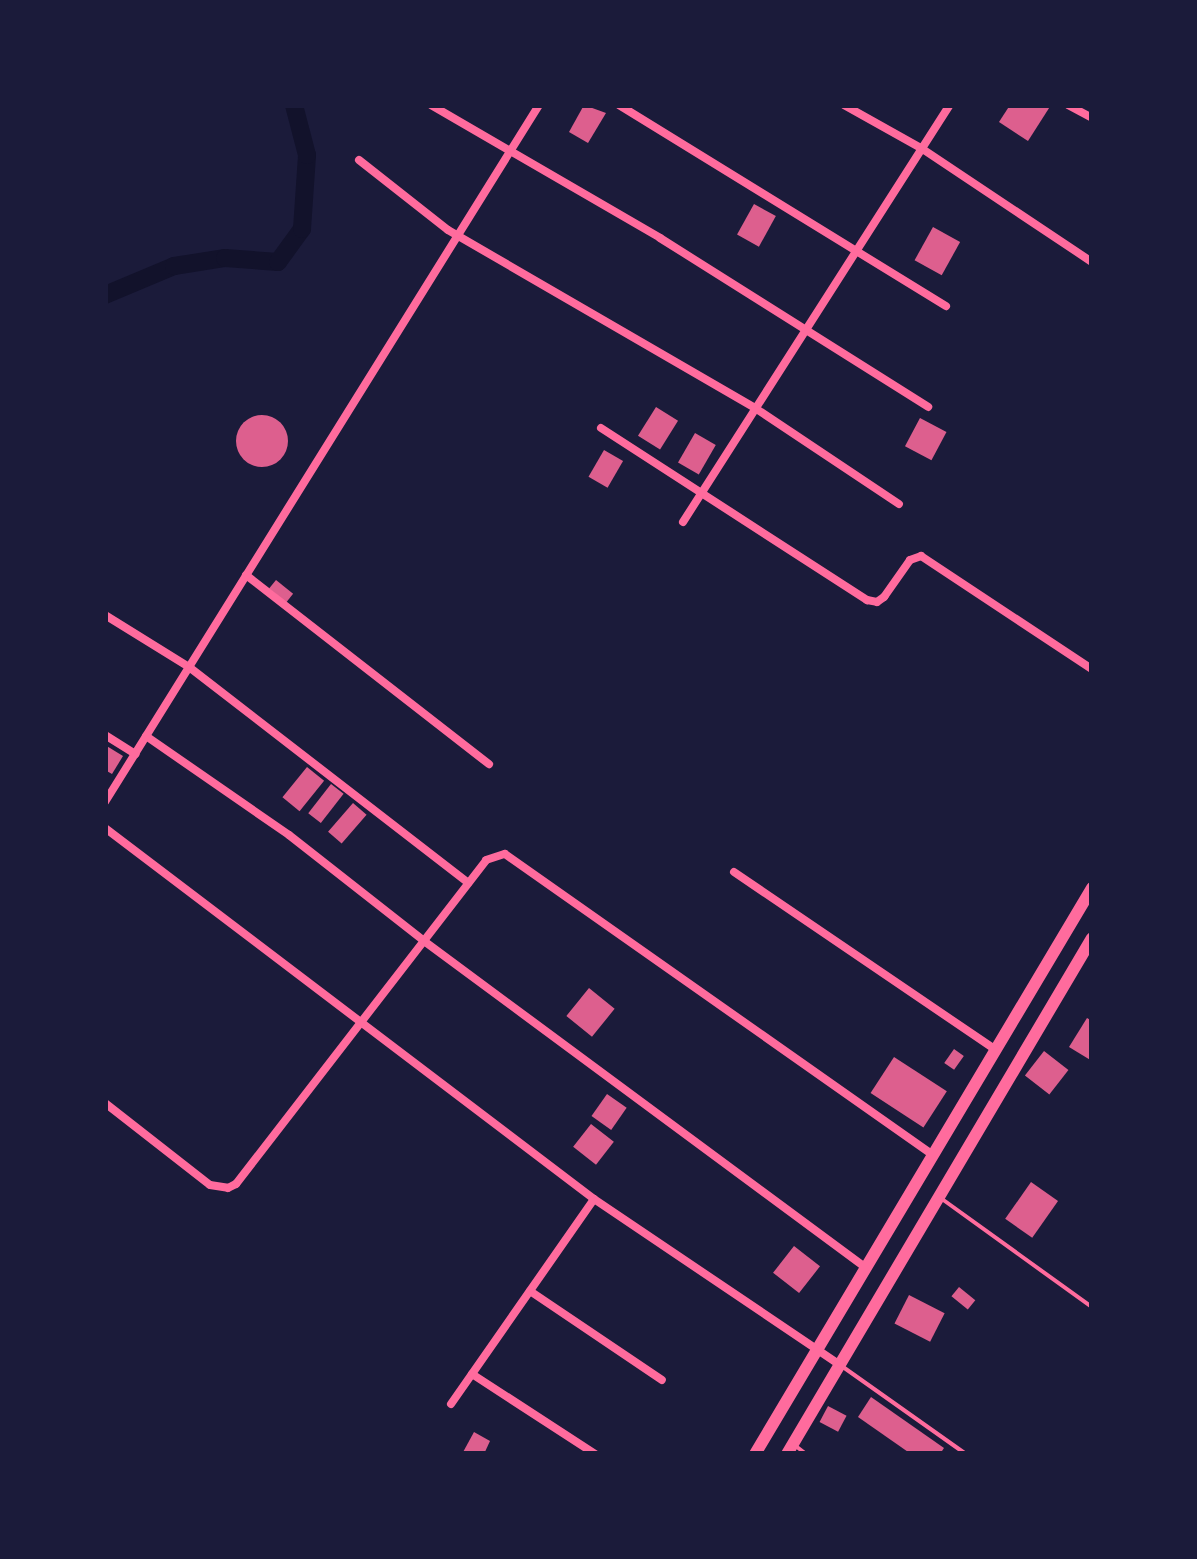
<!DOCTYPE html>
<style>
body{margin:0}
#map{position:relative;width:1197px;height:1559px;overflow:hidden;background:#1b1b3a;font-family:"Titillium Web",sans-serif}
div>[style]{position:absolute}
.canal>*{height:18px;margin:-9px;padding:0 9px;transform-origin:9px;border-radius:9px;background:#12122b}
.building>*{inset:0;background:#dd5f8e;transform-origin:0 0}
.round{border-radius:50%}
.service>*{height:4px;margin:-2px;padding:0 2px;transform-origin:2px;border-radius:2px;background:#ff6b9d}
.minor>*{height:8px;margin:-4px;padding:0 4px;transform-origin:4px;border-radius:4px;background:#ff6b9d}
.primary>*{height:12px;margin:-6px;padding:0 6px;transform-origin:6px;border-radius:6px;background:#ff6b9d}
span{translate:-50% -50%;white-space:nowrap;text-align:center;line-height:1.15;-webkit-text-stroke:9px #1b1b3a;paint-order:stroke}
.frame{position:absolute;inset:0;border:108px solid #1b1b3a;pointer-events:none}
</style>
<div id="map">
<div class="canal">
<div style="left:105px;top:295px;width:75px;rotate:-22.8deg"></div>
<div style="left:174px;top:266px;width:52px;rotate:-8.9deg"></div>
<div style="left:225px;top:258px;width:53px;rotate:4.3deg"></div>
<div style="left:278px;top:262px;width:41px;rotate:-54deg"></div>
<div style="left:302px;top:229px;width:74px;rotate:-86.1deg"></div>
<div style="left:307px;top:155px;width:52px;rotate:-104.6deg"></div>
</div>
<div class="building">
<div style="clip-path:polygon(584px 105px,606px 113px,588px 143px,569px 132px)"></div>
<div style="clip-path:polygon(1010px 105px,1051px 105px,1028px 141px,999px 122px)"></div>
<div style="left:754px;top:204px;width:25px;height:35px;rotate:29deg"></div>
<div style="left:933px;top:227px;width:31px;height:38px;rotate:29deg"></div>
<div style="left:656px;top:407px;width:26px;height:34px;rotate:32deg"></div>
<div class="round" style="left:236px;top:415px;width:52px;height:52px"></div>
<div style="left:920px;top:418px;width:30px;height:32px;rotate:28deg"></div>
<div style="left:695px;top:433px;width:24px;height:34px;rotate:30deg"></div>
<div style="left:604px;top:450px;width:22px;height:31px;rotate:30deg"></div>
<div style="left:276px;top:580px;width:22px;height:11px;rotate:39deg"></div>
<div style="clip-path:polygon(105px 745px,123px 756px,112px 774px,105px 770px)"></div>
<div style="left:307px;top:767px;width:22px;height:39px;rotate:39deg"></div>
<div style="left:331px;top:784px;width:16px;height:37px;rotate:38deg"></div>
<div style="left:353px;top:803px;width:18px;height:38px;rotate:41deg"></div>
<div style="left:589px;top:988px;width:33px;height:36px;rotate:39deg"></div>
<div style="clip-path:polygon(1087px 1018px,1092px 1021px,1092px 1061px,1069px 1047px)"></div>
<div style="left:954px;top:1049px;width:12px;height:17px;rotate:35deg"></div>
<div style="left:1044px;top:1051px;width:31px;height:31px;rotate:38deg"></div>
<div style="left:894px;top:1057px;width:63px;height:43px;rotate:33deg"></div>
<div style="left:607px;top:1094px;width:24px;height:27px;rotate:35deg"></div>
<div style="left:591px;top:1124px;width:29px;height:29px;rotate:38deg"></div>
<div style="left:1031px;top:1182px;width:33px;height:45px;rotate:35deg"></div>
<div style="left:794px;top:1246px;width:33px;height:34px;rotate:38deg"></div>
<div style="left:959px;top:1287px;width:21px;height:12px;rotate:39deg"></div>
<div style="left:909px;top:1295px;width:40px;height:32px;rotate:27deg"></div>
<div style="clip-path:polygon(871px 1397px,944px 1448px,940px 1454px,911px 1454px,858px 1417px)"></div>
<div style="left:828px;top:1406px;width:21px;height:18px;rotate:28deg"></div>
<div style="clip-path:polygon(474px 1432px,490px 1441px,484px 1454px,462px 1454px)"></div>
</div>
<div class="service">
<div style="left:942px;top:1199px;width:185px;rotate:35.8deg"></div>
<div style="left:843px;top:1367px;width:151px;rotate:35.3deg"></div>
<div style="left:797px;top:1447px;width:11px;rotate:38deg"></div>
</div>
<div class="minor">
<div style="left:431px;top:105px;width:265px;rotate:30.1deg"></div>
<div style="left:660px;top:238px;width:317px;rotate:32.2deg"></div>
<div style="left:619px;top:105px;width:384px;rotate:31.6deg"></div>
<div style="left:844px;top:105px;width:88px;rotate:29.2deg"></div>
<div style="left:921px;top:148px;width:206px;rotate:33.7deg"></div>
<div style="left:1068px;top:105px;width:27px;rotate:28deg"></div>
<div style="left:359px;top:160px;width:113px;rotate:38.2deg"></div>
<div style="left:448px;top:230px;width:355px;rotate:30.1deg"></div>
<div style="left:755px;top:408px;width:173px;rotate:33.7deg"></div>
<div style="left:601px;top:428px;width:317px;rotate:32.9deg"></div>
<div style="left:867px;top:600px;width:10px;rotate:11deg"></div>
<div style="left:877px;top:602px;width:9px;rotate:-36deg"></div>
<div style="left:884px;top:597px;width:45px;rotate:-54.9deg"></div>
<div style="left:910px;top:560px;width:12px;rotate:-20deg"></div>
<div style="left:921px;top:556px;width:205px;rotate:33.5deg"></div>
<div style="left:683px;top:522px;width:495px;rotate:-57.4deg"></div>
<div style="left:246px;top:575px;width:308px;rotate:37.9deg"></div>
<div style="left:105px;top:615px;width:99px;rotate:31.8deg"></div>
<div style="left:189px;top:667px;width:353px;rotate:37.7deg"></div>
<div style="left:105px;top:735px;width:36px;rotate:32deg"></div>
<div style="left:146px;top:736px;width:174px;rotate:34.7deg"></div>
<div style="left:289px;top:835px;width:172px;rotate:38.1deg"></div>
<div style="left:424px;top:941px;width:550px;rotate:36.49deg"></div>
<div style="left:105px;top:802px;width:821px;rotate:-58.09deg"></div>
<div style="left:105px;top:828px;width:614px;rotate:37.19deg"></div>
<div style="left:594px;top:1199px;width:297px;rotate:34deg"></div>
<div style="left:734px;top:872px;width:317px;rotate:34.2deg"></div>
<div style="left:105px;top:1103px;width:133px;rotate:38deg"></div>
<div style="left:210px;top:1185px;width:18px;rotate:9deg"></div>
<div style="left:228px;top:1188px;width:9px;rotate:-27deg"></div>
<div style="left:236px;top:1184px;width:409px;rotate:-52.3deg"></div>
<div style="left:486px;top:860px;width:20px;rotate:-18deg"></div>
<div style="left:505px;top:854px;width:523px;rotate:35.12deg"></div>
<div style="left:530px;top:1291px;width:159px;rotate:34deg"></div>
<div style="left:472px;top:1374px;width:147px;rotate:33deg"></div>
<div style="left:451px;top:1404px;width:250px;rotate:-55.1deg"></div>
</div>
<div class="primary">
<div style="left:755px;top:1454px;width:659px;rotate:-59.23deg"></div>
<div style="left:787px;top:1454px;width:599px;rotate:-59.41deg"></div>
</div>
<div class="frame"></div>
</div>
